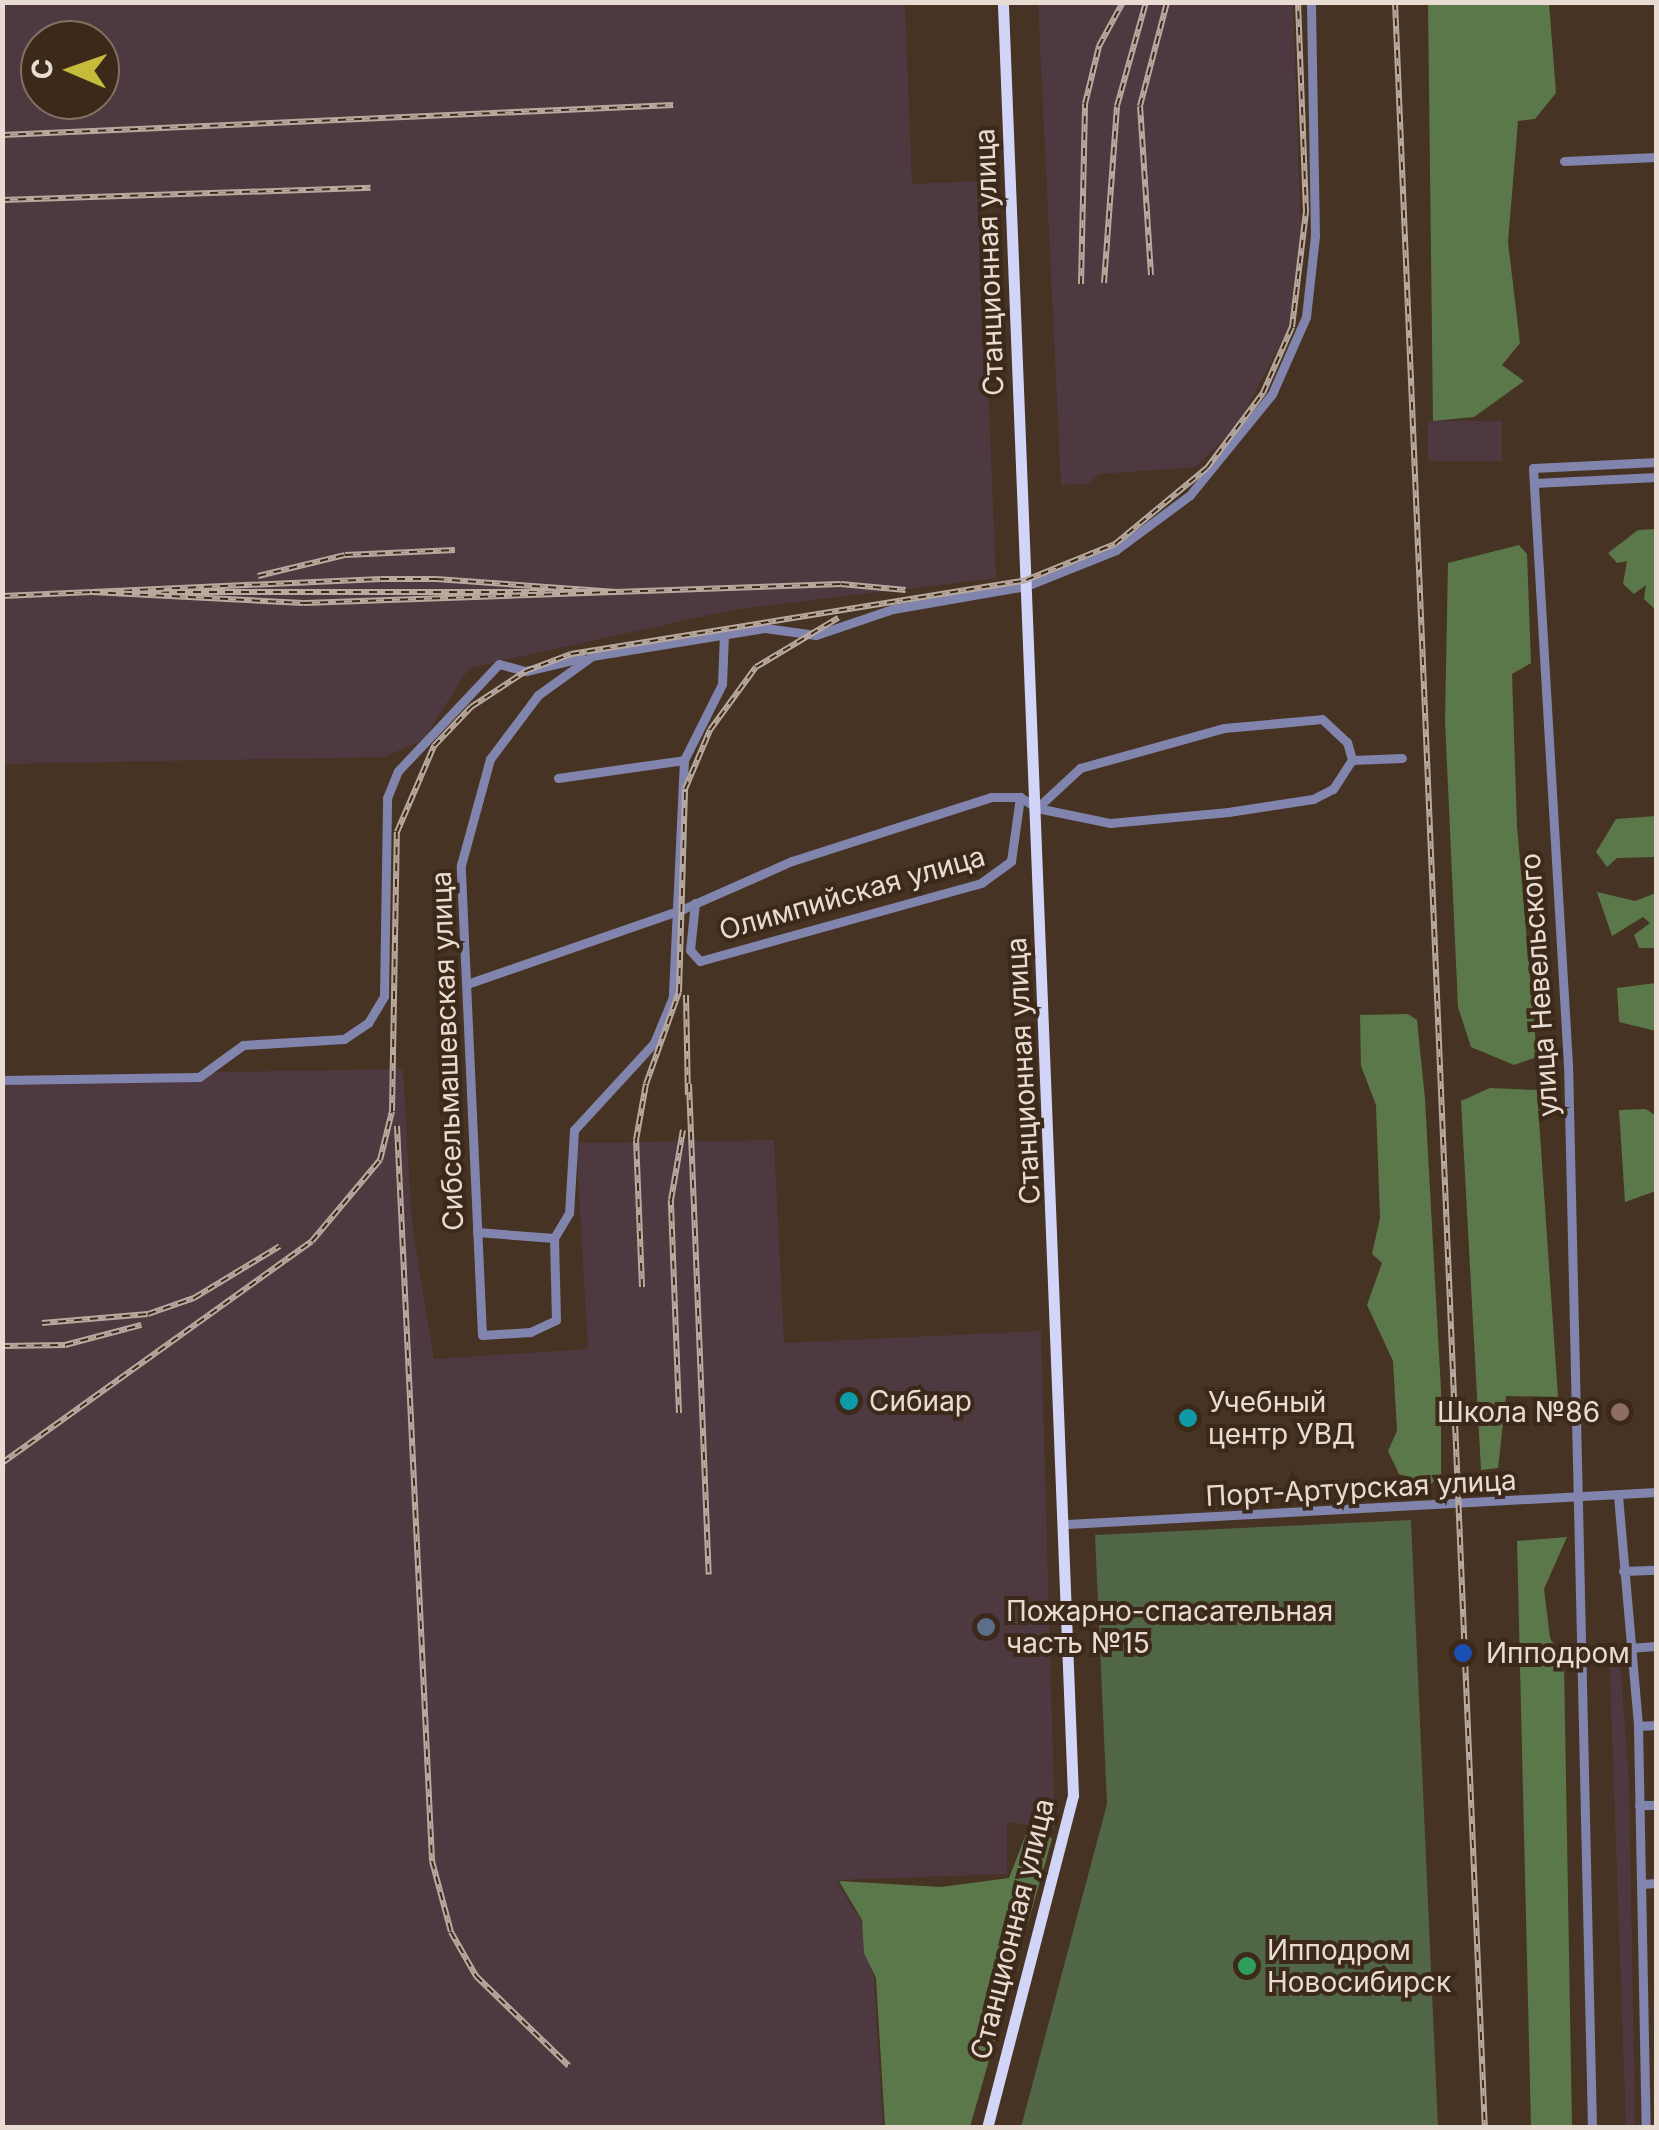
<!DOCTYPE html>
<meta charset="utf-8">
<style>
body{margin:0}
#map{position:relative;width:1659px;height:2130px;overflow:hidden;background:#473323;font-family:Inter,sans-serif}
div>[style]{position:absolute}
.industrial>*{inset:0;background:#4d393f;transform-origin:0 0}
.green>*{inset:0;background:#506644}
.forest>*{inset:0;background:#5b784a}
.minor>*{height:9px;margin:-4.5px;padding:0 4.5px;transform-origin:4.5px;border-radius:4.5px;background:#8184ad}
.major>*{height:11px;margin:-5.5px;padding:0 5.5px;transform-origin:5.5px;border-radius:5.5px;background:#d2d5f7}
.rail>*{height:6px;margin-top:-3px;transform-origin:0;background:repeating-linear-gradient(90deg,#3c2919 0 8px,#b9aa9f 0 16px);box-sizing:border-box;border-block:2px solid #b9aa9f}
.dots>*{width:28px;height:28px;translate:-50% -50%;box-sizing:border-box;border:5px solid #3c2919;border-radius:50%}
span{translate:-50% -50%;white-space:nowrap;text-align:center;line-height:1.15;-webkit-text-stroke:8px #3c2919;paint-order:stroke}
.street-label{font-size:28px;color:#e8dcd2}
.poi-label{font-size:28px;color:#e8dcd2}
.left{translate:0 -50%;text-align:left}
.right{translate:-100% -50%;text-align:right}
.frame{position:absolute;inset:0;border:5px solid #e8dcd2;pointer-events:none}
.north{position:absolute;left:20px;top:20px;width:100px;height:100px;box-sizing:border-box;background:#3c2919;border:2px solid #817163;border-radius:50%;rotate:272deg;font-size:28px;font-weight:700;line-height:40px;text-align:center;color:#e8dcd2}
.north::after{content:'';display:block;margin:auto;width:35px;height:45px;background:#c6bc3c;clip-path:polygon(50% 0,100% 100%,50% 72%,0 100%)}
</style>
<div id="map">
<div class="industrial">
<div style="clip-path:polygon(evenodd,2px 3px,905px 3px,912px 184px,980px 181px,996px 578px,732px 610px,469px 668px,423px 740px,384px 757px,3px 764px,2px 3px,40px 40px,100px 40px,100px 100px,40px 100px,40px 40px)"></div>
<div style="clip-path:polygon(1038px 3px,1293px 3px,1301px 230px,1288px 330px,1237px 426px,1196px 467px,1099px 474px,1089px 484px,1061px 485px)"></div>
<div style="left:1502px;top:421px;width:40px;height:74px;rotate:90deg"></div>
<div style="clip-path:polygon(403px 1069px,412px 1224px,434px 1359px,588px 1349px,576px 1143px,774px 1140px,784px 1343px,1041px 1331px,1055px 1828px,1007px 1822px,1007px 1874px,836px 1880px,861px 1921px,874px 1979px,883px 2127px,3px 2127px,2px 1076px)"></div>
<div style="clip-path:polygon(1619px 1647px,1629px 1782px,1635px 2128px,1626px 2127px,1609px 1649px)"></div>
</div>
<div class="green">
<div style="clip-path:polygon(1411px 1520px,1438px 2127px,1021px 2127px,1107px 1804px,1095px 1535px)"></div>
</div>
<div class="forest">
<div style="clip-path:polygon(1428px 3px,1549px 3px,1556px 93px,1535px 119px,1518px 121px,1508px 242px,1520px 343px,1502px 365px,1524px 381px,1474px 417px,1433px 421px)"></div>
<div style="clip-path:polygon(1656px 529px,1656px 610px,1644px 599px,1646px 585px,1634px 594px,1623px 584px,1627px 561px,1617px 563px,1608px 553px,1638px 530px)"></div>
<div style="clip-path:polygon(1519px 545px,1527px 554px,1531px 663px,1512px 674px,1517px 826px,1537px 1057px,1514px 1065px,1471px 1047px,1458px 1007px,1445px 720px,1448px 563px)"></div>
<div style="clip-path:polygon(1656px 816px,1656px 857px,1617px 858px,1607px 867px,1596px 852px,1616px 819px)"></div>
<div style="clip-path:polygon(1597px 892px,1635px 901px,1656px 893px,1656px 948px,1639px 948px,1634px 935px,1650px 923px,1643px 917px,1612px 936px)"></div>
<div style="clip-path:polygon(1656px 983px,1656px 1031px,1619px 1022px,1617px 988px)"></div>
<div style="clip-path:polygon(1408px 1014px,1417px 1020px,1425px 1099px,1441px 1390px,1441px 1474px,1431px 1484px,1399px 1474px,1388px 1451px,1397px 1431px,1393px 1361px,1367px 1305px,1382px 1263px,1372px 1254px,1380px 1218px,1376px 1105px,1361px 1066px,1360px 1015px)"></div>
<div style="clip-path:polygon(1490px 1088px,1537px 1090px,1558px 1397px,1506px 1396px,1498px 1468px,1481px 1470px,1461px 1101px)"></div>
<div style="clip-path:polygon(1646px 1109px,1656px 1116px,1656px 1191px,1625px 1202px,1619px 1110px)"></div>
<div style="clip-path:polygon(1567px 1537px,1544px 1589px,1550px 1638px,1564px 1663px,1572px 2127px,1531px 2127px,1517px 1541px)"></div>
<div style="clip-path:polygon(1040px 1828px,1052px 1839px,970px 2127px,885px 2127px,876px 1978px,864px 1953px,862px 1920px,839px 1881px,941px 1887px,1009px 1878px,1026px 1834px)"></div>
</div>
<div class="minor">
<div style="left:1564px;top:161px;width:92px;rotate:-2.5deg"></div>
<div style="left:1534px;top:483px;width:122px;rotate:-2.8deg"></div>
<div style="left:684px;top:760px;width:237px;rotate:92.7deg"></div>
<div style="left:673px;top:997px;width:50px;rotate:112.4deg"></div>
<div style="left:654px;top:1043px;width:118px;rotate:132.6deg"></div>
<div style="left:574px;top:1130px;width:83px;rotate:93.4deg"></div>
<div style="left:569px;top:1213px;width:29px;rotate:121deg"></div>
<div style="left:554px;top:1238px;width:82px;rotate:88.6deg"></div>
<div style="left:556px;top:1320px;width:29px;rotate:155deg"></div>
<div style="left:530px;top:1332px;width:48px;rotate:176.4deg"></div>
<div style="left:482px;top:1335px;width:470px;rotate:-92.6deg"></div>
<div style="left:461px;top:865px;width:110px;rotate:-74.7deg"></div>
<div style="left:490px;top:759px;width:80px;rotate:-53.1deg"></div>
<div style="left:538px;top:695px;width:67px;rotate:-35.8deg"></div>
<div style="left:592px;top:656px;width:175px;rotate:-9.2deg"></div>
<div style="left:765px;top:628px;width:51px;rotate:7.8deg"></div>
<div style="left:816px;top:635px;width:81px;rotate:-18.7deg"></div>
<div style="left:893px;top:609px;width:135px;rotate:-9.8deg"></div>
<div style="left:1026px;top:586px;width:97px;rotate:-21.8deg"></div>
<div style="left:1116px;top:550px;width:92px;rotate:-36.6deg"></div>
<div style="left:1190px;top:495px;width:130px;rotate:-50.9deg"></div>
<div style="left:1272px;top:394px;width:84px;rotate:-66.2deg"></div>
<div style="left:1306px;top:317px;width:81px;rotate:-83.7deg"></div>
<div style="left:1315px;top:236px;width:234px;rotate:-91deg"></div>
<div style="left:558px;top:778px;width:127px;rotate:-8.1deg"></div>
<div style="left:684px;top:760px;width:85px;rotate:-63.4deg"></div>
<div style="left:722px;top:684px;width:50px;rotate:-87.7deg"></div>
<div style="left:1037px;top:808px;width:59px;rotate:-42.9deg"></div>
<div style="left:1080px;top:768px;width:149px;rotate:-15.5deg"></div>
<div style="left:1224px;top:728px;width:98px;rotate:-5.2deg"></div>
<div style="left:1322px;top:719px;width:34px;rotate:43deg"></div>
<div style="left:1347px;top:742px;width:19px;rotate:74deg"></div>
<div style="left:1352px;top:760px;width:50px;rotate:-2.3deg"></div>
<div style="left:695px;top:903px;width:47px;rotate:96.1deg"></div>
<div style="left:690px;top:950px;width:15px;rotate:48deg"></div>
<div style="left:700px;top:961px;width:292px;rotate:-15.5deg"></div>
<div style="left:981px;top:883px;width:37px;rotate:-36deg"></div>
<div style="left:1011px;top:861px;width:65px;rotate:-82deg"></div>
<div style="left:467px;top:984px;width:229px;rotate:-19.1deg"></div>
<div style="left:683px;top:909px;width:119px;rotate:-23.8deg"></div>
<div style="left:792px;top:861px;width:209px;rotate:-17.8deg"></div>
<div style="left:991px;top:797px;width:29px"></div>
<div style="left:1020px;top:797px;width:20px;rotate:33deg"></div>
<div style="left:1037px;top:808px;width:75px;rotate:11.6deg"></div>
<div style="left:1110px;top:823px;width:119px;rotate:-5.3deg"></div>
<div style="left:1228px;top:812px;width:86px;rotate:-8.7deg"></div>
<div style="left:1313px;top:799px;width:22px;rotate:-27deg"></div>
<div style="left:1333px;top:789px;width:35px;rotate:-57deg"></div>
<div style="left:2px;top:1080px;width:197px;rotate:-0.9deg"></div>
<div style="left:199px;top:1077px;width:54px;rotate:-36deg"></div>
<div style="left:243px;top:1045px;width:101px;rotate:-3.4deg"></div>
<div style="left:344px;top:1039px;width:29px;rotate:-34deg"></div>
<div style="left:368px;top:1023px;width:31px;rotate:-59deg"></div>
<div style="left:384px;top:996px;width:198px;rotate:-89.1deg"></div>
<div style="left:387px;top:798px;width:29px;rotate:-68deg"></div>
<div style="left:398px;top:771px;width:147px;rotate:-46.7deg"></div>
<div style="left:499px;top:664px;width:28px;rotate:15deg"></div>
<div style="left:526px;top:671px;width:57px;rotate:-13.3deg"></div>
<div style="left:477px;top:1232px;width:77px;rotate:4.5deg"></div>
<div style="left:1618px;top:1496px;width:231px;rotate:85deg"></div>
<div style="left:1638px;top:1726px;width:402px;rotate:88.9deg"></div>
<div style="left:1067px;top:1524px;width:590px;rotate:-3.11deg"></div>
<div style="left:1623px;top:1571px;width:33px;rotate:-2deg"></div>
<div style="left:1628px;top:1648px;width:28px;rotate:-4deg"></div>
<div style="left:1638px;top:1726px;width:18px;rotate:-3deg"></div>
<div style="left:1639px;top:1805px;width:17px"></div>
<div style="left:1641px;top:1884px;width:15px;rotate:-4deg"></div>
<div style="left:1592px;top:2128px;width:1063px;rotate:-91.29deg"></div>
<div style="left:1568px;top:1065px;width:598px;rotate:-93.36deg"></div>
<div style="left:1533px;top:468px;width:123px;rotate:-2.8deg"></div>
</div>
<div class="major">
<div style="left:987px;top:2128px;width:344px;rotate:-75.5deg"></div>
<div style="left:1073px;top:1795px;width:1794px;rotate:-92.24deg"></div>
</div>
<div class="rail">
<div style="left:1395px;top:2px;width:2128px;rotate:87.58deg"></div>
<div style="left:2px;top:135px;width:672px;rotate:-2.56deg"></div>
<div style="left:2px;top:200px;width:369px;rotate:-1.9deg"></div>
<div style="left:1151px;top:275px;width:169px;rotate:-93.7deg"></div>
<div style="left:1140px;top:106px;width:107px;rotate:-75.4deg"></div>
<div style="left:1104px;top:283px;width:177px;rotate:-85.8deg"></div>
<div style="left:1117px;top:106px;width:108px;rotate:-74.4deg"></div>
<div style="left:1081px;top:284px;width:180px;rotate:-88.7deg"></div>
<div style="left:1085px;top:104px;width:60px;rotate:-76.4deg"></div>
<div style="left:1099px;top:46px;width:50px;rotate:-61.4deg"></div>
<div style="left:258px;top:576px;width:89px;rotate:-13.6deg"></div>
<div style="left:345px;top:555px;width:110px;rotate:-2.6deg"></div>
<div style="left:436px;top:579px;width:181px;rotate:4.1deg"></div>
<div style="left:617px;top:592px;width:525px;rotate:180deg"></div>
<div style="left:92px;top:592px;width:289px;rotate:-2.6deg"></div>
<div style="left:381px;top:579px;width:55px"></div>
<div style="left:2px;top:596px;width:90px;rotate:-2.5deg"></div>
<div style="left:92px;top:592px;width:212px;rotate:3deg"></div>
<div style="left:304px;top:603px;width:537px;rotate:-2.03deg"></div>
<div style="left:841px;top:584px;width:65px;rotate:5.3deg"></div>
<div style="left:686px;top:995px;width:100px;rotate:88.9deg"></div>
<div style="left:689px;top:1084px;width:491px;rotate:87.7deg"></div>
<div style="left:397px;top:1126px;width:736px;rotate:87.27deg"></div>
<div style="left:432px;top:1861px;width:73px;rotate:75deg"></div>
<div style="left:451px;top:1932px;width:51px;rotate:60.4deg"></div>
<div style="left:476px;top:1976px;width:129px;rotate:44.1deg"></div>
<div style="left:642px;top:1287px;width:147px;rotate:-92.3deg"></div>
<div style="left:636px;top:1140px;width:57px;rotate:-79.9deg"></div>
<div style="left:646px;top:1084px;width:98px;rotate:-70.3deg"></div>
<div style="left:679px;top:992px;width:203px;rotate:-88.3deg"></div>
<div style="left:685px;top:789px;width:64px;rotate:-67deg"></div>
<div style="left:710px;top:730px;width:78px;rotate:-53.9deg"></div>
<div style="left:756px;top:667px;width:96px;rotate:-30.9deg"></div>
<div style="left:42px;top:1323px;width:106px;rotate:-4.9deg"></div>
<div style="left:148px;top:1314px;width:49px;rotate:-19.2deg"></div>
<div style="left:194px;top:1298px;width:100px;rotate:-31.2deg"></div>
<div style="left:2px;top:1346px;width:63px;rotate:-0.9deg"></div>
<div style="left:65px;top:1345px;width:79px;rotate:-14.7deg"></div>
<div style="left:679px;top:1413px;width:213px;rotate:-92.2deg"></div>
<div style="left:671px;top:1200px;width:71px;rotate:-80.3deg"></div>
<div style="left:2px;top:1463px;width:381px;rotate:-35.6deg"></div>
<div style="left:312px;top:1241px;width:106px;rotate:-50deg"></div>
<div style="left:380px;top:1160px;width:50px;rotate:-76.2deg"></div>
<div style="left:392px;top:1111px;width:279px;rotate:-89deg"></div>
<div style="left:397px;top:832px;width:94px;rotate:-66.7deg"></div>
<div style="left:434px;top:746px;width:54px;rotate:-46.5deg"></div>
<div style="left:471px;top:707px;width:66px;rotate:-33.2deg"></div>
<div style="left:526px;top:671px;width:48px;rotate:-20.7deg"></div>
<div style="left:571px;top:654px;width:461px;rotate:-9.2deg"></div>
<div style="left:1026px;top:580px;width:96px;rotate:-22deg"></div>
<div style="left:1115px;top:544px;width:119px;rotate:-39.6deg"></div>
<div style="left:1207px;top:468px;width:94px;rotate:-53.3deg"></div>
<div style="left:1263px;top:393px;width:72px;rotate:-66.3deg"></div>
<div style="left:1292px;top:327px;width:117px;rotate:-83.1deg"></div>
<div style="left:1306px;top:211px;width:209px;rotate:-92.2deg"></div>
</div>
<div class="dots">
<div style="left:849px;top:1401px;background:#0f9aa8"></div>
<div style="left:1620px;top:1412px;background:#8d6e63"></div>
<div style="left:1188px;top:1418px;background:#0f9aa8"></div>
<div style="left:986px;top:1627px;background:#5c6f8a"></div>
<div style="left:1463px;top:1653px;background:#1a4fb4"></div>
<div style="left:1247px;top:1966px;background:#2e9e5b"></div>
</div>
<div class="street-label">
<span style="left:989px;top:262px;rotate:-92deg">Станционная улица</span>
<span style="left:852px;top:893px;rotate:-16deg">Олимпийская улица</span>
<span style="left:1539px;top:985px;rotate:-94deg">улица Невельского</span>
<span style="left:447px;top:1051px;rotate:-92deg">Сибсельмашевская улица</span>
<span style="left:1023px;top:1071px;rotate:-93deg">Станционная улица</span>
<span style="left:1361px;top:1488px;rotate:-3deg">Порт-Артурская улица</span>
<span style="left:1012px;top:1929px;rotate:-76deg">Станционная улица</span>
</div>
<div class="poi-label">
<span class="left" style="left:869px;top:1401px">Сибиар</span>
<span class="left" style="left:1208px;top:1418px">Учебный<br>центр УВД</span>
<span class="right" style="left:1600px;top:1412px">Школа №86</span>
<span class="left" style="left:1006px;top:1627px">Пожарно-спасательная<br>часть №15</span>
<span class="left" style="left:1486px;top:1653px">Ипподром</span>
<span class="left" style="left:1267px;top:1966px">Ипподром<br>Новосибирск</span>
</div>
<div class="frame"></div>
<div class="north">С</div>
</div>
